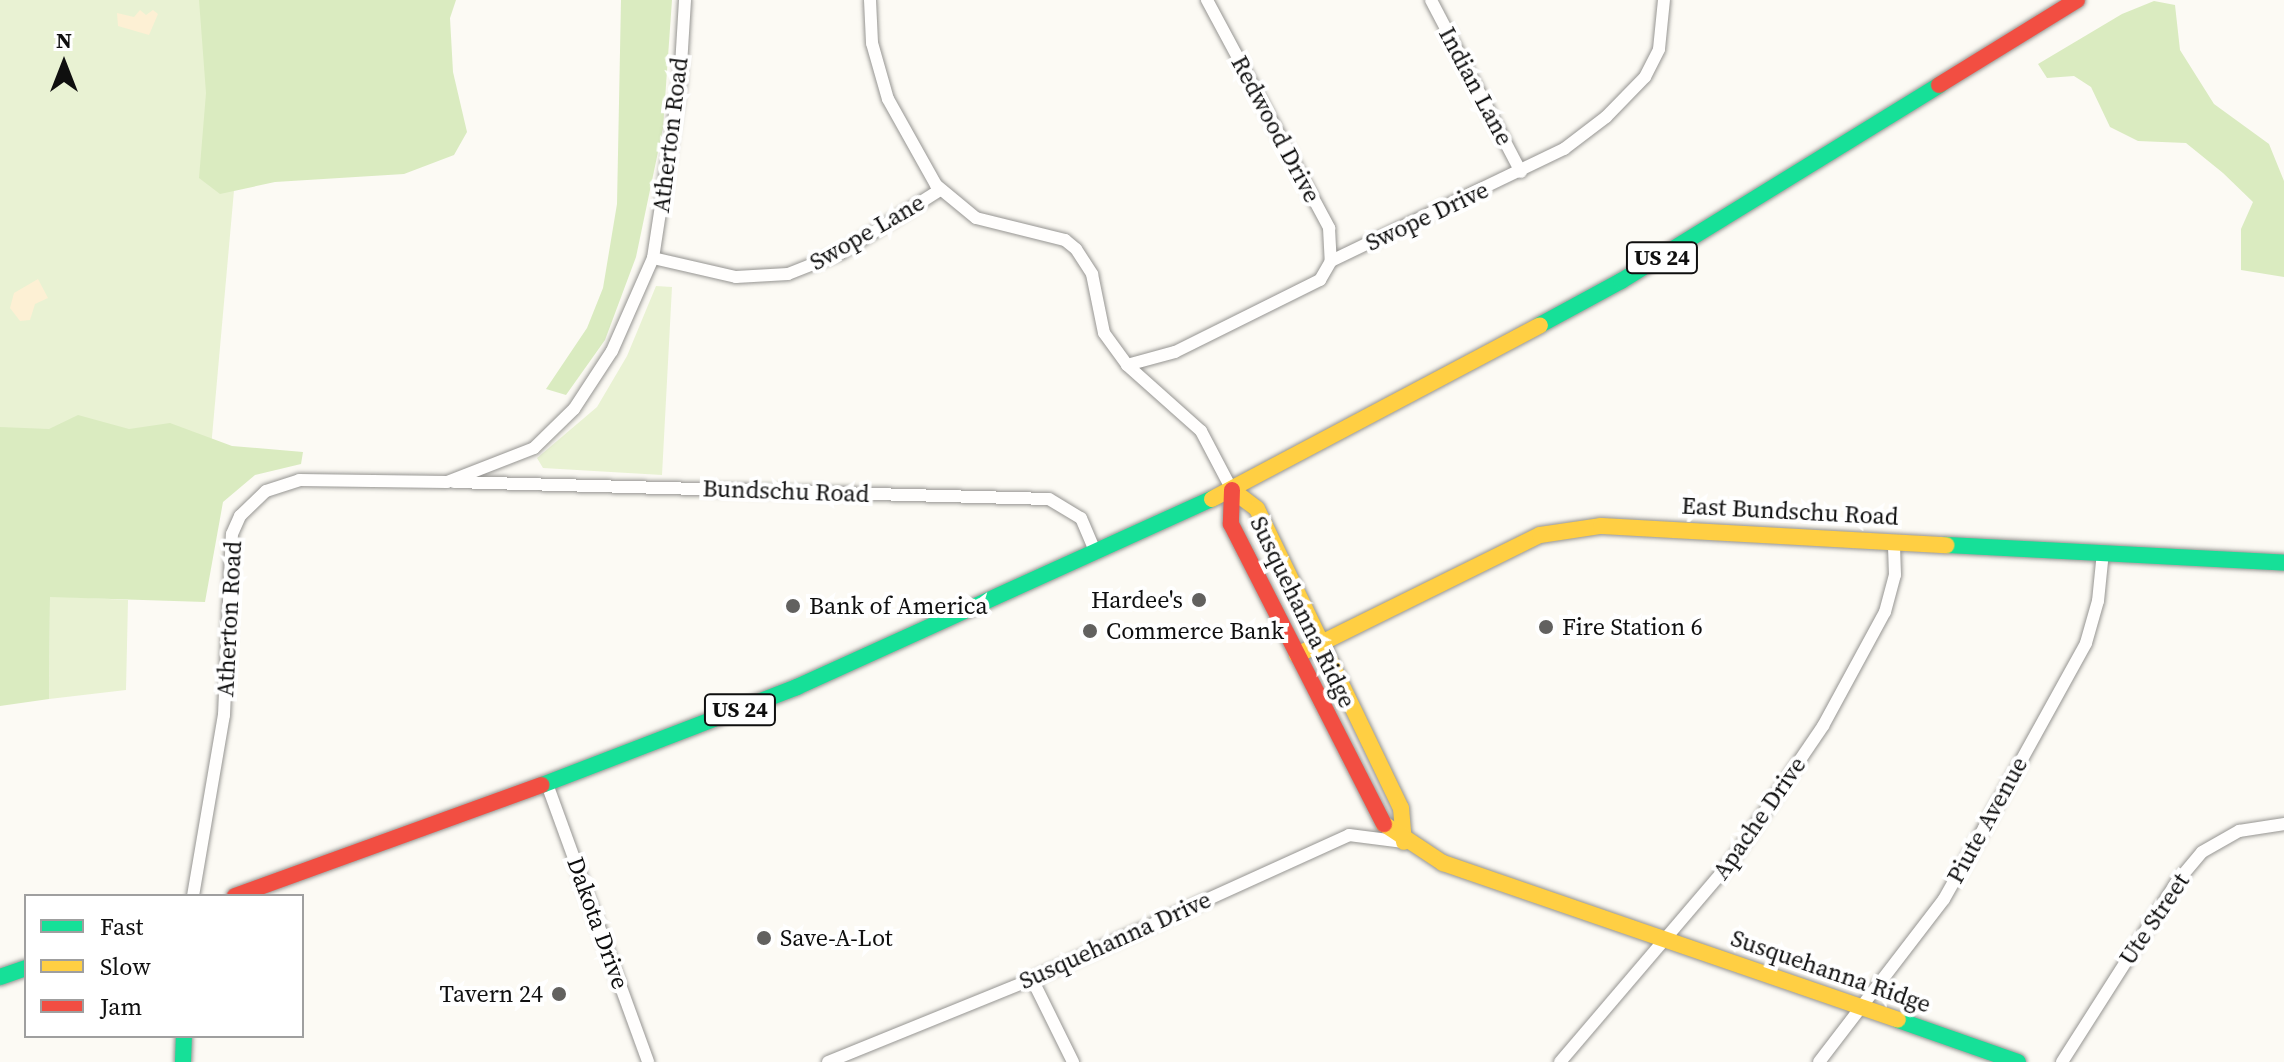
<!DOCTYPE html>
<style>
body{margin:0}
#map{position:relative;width:2284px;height:1062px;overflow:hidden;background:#fcfaf4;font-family:"Source Serif 4",serif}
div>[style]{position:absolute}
.green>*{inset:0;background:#e9f2d3}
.forest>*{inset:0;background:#daebc0}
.sand>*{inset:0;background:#fdf0d4}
.roads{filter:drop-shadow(0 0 2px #969592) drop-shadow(0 0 2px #969592)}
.street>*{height:12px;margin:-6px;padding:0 6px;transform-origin:6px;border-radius:6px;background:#fffefd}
.fast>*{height:16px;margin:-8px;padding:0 8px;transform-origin:8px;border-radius:8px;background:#16e098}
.slow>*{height:16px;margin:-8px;padding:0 8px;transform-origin:8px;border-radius:8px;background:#ffcf43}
.jam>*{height:16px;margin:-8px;padding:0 8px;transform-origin:8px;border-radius:8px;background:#f24e42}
.dots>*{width:22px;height:22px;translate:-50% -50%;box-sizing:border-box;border:4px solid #fff;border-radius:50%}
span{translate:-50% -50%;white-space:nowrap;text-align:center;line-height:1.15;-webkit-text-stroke:8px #fff;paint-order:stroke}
.shield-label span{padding:2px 6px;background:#fff;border:2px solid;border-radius:6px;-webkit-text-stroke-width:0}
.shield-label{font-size:22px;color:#0f0f0f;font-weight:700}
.street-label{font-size:24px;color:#0f0f0f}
.poi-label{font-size:24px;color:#0f0f0f}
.right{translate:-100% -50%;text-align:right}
.left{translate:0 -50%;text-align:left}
.legend{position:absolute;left:24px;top:894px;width:280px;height:144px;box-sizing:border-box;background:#fff;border:2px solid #9f9f9f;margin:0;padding:10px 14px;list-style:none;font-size:24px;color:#0f0f0f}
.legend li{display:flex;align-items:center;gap:16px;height:40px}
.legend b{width:40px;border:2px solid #9f9f9f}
.north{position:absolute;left:24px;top:24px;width:80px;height:80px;-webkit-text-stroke:6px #fff;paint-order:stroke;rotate:0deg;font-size:22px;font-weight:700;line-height:32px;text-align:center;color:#0f0f0f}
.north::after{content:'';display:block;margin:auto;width:28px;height:36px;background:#0f0f0f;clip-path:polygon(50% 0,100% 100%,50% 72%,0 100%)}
</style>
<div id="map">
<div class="green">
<div style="clip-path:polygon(0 0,251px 0,211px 448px,0 440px)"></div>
<div style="clip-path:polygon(656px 286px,672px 287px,662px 475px,543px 468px,537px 458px,597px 407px,627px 356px)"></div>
<div style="clip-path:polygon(50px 596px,128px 600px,126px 690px,49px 699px)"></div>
</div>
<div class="forest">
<div style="clip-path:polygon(199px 0,456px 0,450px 18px,453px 72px,467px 132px,454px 155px,404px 174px,275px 182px,220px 194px,199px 178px,206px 93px)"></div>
<div style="clip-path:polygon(621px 0,672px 0,663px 128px,636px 257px,605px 340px,566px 395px,546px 389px,587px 328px,603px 288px,617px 204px)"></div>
<div style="clip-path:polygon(2154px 1px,2175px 5px,2180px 50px,2214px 104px,2269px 144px,2284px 181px,2284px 277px,2241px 270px,2241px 229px,2253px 202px,2223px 173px,2186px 143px,2138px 141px,2110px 127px,2091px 87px,2074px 76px,2047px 78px,2038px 64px,2122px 14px)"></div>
<div style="clip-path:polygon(78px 415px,129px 429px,170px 423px,232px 446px,303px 452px,301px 464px,255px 475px,223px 502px,205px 602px,50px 597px,49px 699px,0 706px,0 427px,49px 429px)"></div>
</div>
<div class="sand">
<div style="clip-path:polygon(140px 10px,146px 15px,153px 10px,158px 14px,149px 35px,118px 26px,117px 13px,134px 17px)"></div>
<div style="clip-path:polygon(38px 279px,48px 298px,35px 304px,30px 320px,20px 321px,10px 308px,14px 293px)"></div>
</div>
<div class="roads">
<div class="street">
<div style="left:870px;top:0;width:43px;rotate:87.3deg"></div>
<div style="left:872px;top:43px;width:58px;rotate:74.1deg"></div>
<div style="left:888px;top:99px;width:98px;rotate:60.8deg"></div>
<div style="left:936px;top:185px;width:52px;rotate:39.5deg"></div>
<div style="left:976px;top:218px;width:92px;rotate:13.9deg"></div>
<div style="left:1065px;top:240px;width:14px;rotate:39deg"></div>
<div style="left:1076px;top:249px;width:30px;rotate:57deg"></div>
<div style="left:1092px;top:274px;width:60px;rotate:78.5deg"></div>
<div style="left:1104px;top:333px;width:39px;rotate:54deg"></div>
<div style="left:1127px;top:365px;width:99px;rotate:41.7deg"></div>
<div style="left:1201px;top:431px;width:67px;rotate:62.3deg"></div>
<div style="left:1207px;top:0;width:259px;rotate:61.8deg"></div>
<div style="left:1329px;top:228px;width:33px;rotate:87deg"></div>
<div style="left:1431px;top:0;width:194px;rotate:62.4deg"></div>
<div style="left:653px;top:258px;width:85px;rotate:12.9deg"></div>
<div style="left:736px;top:277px;width:52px;rotate:-3.3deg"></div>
<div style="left:788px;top:274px;width:57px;rotate:-21.6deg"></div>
<div style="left:841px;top:253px;width:117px;rotate:-32.5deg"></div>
<div style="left:1127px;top:365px;width:50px;rotate:-15.2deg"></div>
<div style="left:1175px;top:352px;width:162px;rotate:-26.4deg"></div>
<div style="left:1320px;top:280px;width:22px;rotate:-60deg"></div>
<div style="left:1331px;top:261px;width:259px;rotate:-25.7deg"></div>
<div style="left:1564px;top:149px;width:53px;rotate:-37.3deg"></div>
<div style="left:1606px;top:117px;width:56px;rotate:-45.7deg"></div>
<div style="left:1645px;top:77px;width:31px;rotate:-63deg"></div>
<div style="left:1659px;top:49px;width:49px;rotate:-84.2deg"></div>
<div style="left:454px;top:482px;width:595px;rotate:1.64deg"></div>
<div style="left:1049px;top:499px;width:37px;rotate:31deg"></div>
<div style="left:1081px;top:518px;width:38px;rotate:67deg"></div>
<div style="left:547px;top:784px;width:296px;rotate:70deg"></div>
<div style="left:193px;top:896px;width:184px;rotate:-80.3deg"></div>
<div style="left:224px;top:715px;width:181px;rotate:-87.5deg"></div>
<div style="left:232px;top:534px;width:20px;rotate:-66deg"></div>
<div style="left:240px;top:516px;width:36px;rotate:-44deg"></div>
<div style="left:266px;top:491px;width:35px;rotate:-18deg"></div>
<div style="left:299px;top:480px;width:148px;rotate:0.8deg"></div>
<div style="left:447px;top:482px;width:93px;rotate:-21.3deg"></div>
<div style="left:534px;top:448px;width:56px;rotate:-44.3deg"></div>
<div style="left:574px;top:409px;width:69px;rotate:-56.8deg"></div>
<div style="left:612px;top:351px;width:102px;rotate:-66.2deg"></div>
<div style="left:653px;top:258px;width:178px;rotate:-81.3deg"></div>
<div style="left:680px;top:82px;width:82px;rotate:-86.5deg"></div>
<div style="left:1032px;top:979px;width:93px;rotate:63.7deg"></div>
<div style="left:828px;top:1062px;width:220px;rotate:-22.1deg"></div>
<div style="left:1032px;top:979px;width:348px;rotate:-24.4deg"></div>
<div style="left:1349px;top:835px;width:55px;rotate:7.3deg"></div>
<div style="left:1560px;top:1062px;width:262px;rotate:-49.5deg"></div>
<div style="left:1730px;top:863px;width:166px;rotate:-55.8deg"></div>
<div style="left:1823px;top:726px;width:130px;rotate:-61.5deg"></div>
<div style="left:1885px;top:612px;width:38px;rotate:-75deg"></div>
<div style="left:1895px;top:575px;width:34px;rotate:-92deg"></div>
<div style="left:1819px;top:1062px;width:205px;rotate:-52.5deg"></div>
<div style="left:1944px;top:899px;width:81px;rotate:-60.6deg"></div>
<div style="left:1984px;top:828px;width:211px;rotate:-61.1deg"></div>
<div style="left:2086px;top:643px;width:44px;rotate:-74.1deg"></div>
<div style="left:2098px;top:601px;width:49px;rotate:-84.2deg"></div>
<div style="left:2062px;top:1062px;width:212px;rotate:-57.5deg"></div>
<div style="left:2176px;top:883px;width:40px;rotate:-50deg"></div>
<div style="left:2202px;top:852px;width:43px;rotate:-29.6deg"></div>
<div style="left:2239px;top:831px;width:46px;rotate:-8.8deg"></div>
</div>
<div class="fast">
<div style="left:1540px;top:325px;width:92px;rotate:-28.5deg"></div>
<div style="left:1621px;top:281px;width:374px;rotate:-31.6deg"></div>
<div style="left:1946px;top:545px;width:338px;rotate:3deg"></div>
<div style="left:542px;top:785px;width:273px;rotate:-21deg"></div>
<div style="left:797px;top:687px;width:456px;rotate:-24.4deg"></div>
<div style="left:0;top:977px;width:28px;rotate:-19deg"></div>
<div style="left:1898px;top:1020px;width:127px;rotate:19.3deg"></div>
<div style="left:183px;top:1062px;width:26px;rotate:-88deg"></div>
</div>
<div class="slow">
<div style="left:1232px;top:490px;width:31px;rotate:37deg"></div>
<div style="left:1257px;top:509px;width:332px;rotate:64.3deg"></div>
<div style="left:1401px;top:808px;width:34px;rotate:85deg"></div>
<div style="left:1212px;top:499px;width:371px;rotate:-27.9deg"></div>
<div style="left:1297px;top:655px;width:271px;rotate:-26.3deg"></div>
<div style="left:1540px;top:535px;width:62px;rotate:-8.4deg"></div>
<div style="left:1601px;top:526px;width:346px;rotate:3.2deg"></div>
<div style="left:1384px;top:824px;width:71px;rotate:33.5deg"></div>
<div style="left:1443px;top:863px;width:481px;rotate:19deg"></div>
</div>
<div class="jam">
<div style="left:1939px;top:85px;width:162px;rotate:-31.6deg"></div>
<div style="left:1232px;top:490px;width:34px;rotate:92deg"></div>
<div style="left:1231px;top:524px;width:337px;rotate:63deg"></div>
<div style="left:235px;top:896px;width:326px;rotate:-19.9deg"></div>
</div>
</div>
<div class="dots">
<div style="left:1199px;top:600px;background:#62615f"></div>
<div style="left:793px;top:606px;background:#62615f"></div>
<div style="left:1546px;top:627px;background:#62615f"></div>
<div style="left:1090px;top:631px;background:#62615f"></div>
<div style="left:764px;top:938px;background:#62615f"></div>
<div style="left:559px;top:994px;background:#62615f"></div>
</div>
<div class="shield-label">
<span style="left:1662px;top:258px">US 24</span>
<span style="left:740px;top:710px">US 24</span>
</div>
<div class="street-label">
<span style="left:1476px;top:86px;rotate:62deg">Indian Lane</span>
<span style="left:1276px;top:129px;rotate:62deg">Redwood Drive</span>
<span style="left:670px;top:135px;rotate:-83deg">Atherton Road</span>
<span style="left:1427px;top:216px;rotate:-25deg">Swope Drive</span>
<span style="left:867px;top:232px;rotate:-30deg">Swope Lane</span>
<span style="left:786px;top:491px;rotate:2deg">Bundschu Road</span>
<span style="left:1790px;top:511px;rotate:3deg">East Bundschu Road</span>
<span style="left:1303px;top:612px;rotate:64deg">Susquehanna Ridge</span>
<span style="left:229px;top:619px;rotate:-87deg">Atherton Road</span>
<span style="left:1759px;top:818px;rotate:-55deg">Apache Drive</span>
<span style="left:1987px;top:820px;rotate:-61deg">Piute Avenue</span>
<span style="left:2154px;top:919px;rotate:-56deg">Ute Street</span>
<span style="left:598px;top:923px;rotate:70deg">Dakota Drive</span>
<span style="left:1115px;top:940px;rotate:-24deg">Susquehanna Drive</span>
<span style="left:1831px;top:971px;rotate:19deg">Susquehanna Ridge</span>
</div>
<div class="poi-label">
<span class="right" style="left:1183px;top:600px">Hardee's</span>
<span class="left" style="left:809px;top:606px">Bank of America</span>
<span class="left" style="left:1562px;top:627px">Fire Station 6</span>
<span class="left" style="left:1106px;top:631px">Commerce Bank</span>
<span class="left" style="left:780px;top:938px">Save-A-Lot</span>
<span class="right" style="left:543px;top:994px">Tavern 24</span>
</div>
<ul class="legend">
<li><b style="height:10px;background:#16e098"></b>Fast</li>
<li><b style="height:10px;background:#ffcf43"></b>Slow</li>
<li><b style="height:10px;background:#f24e42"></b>Jam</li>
</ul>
<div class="north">N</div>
</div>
